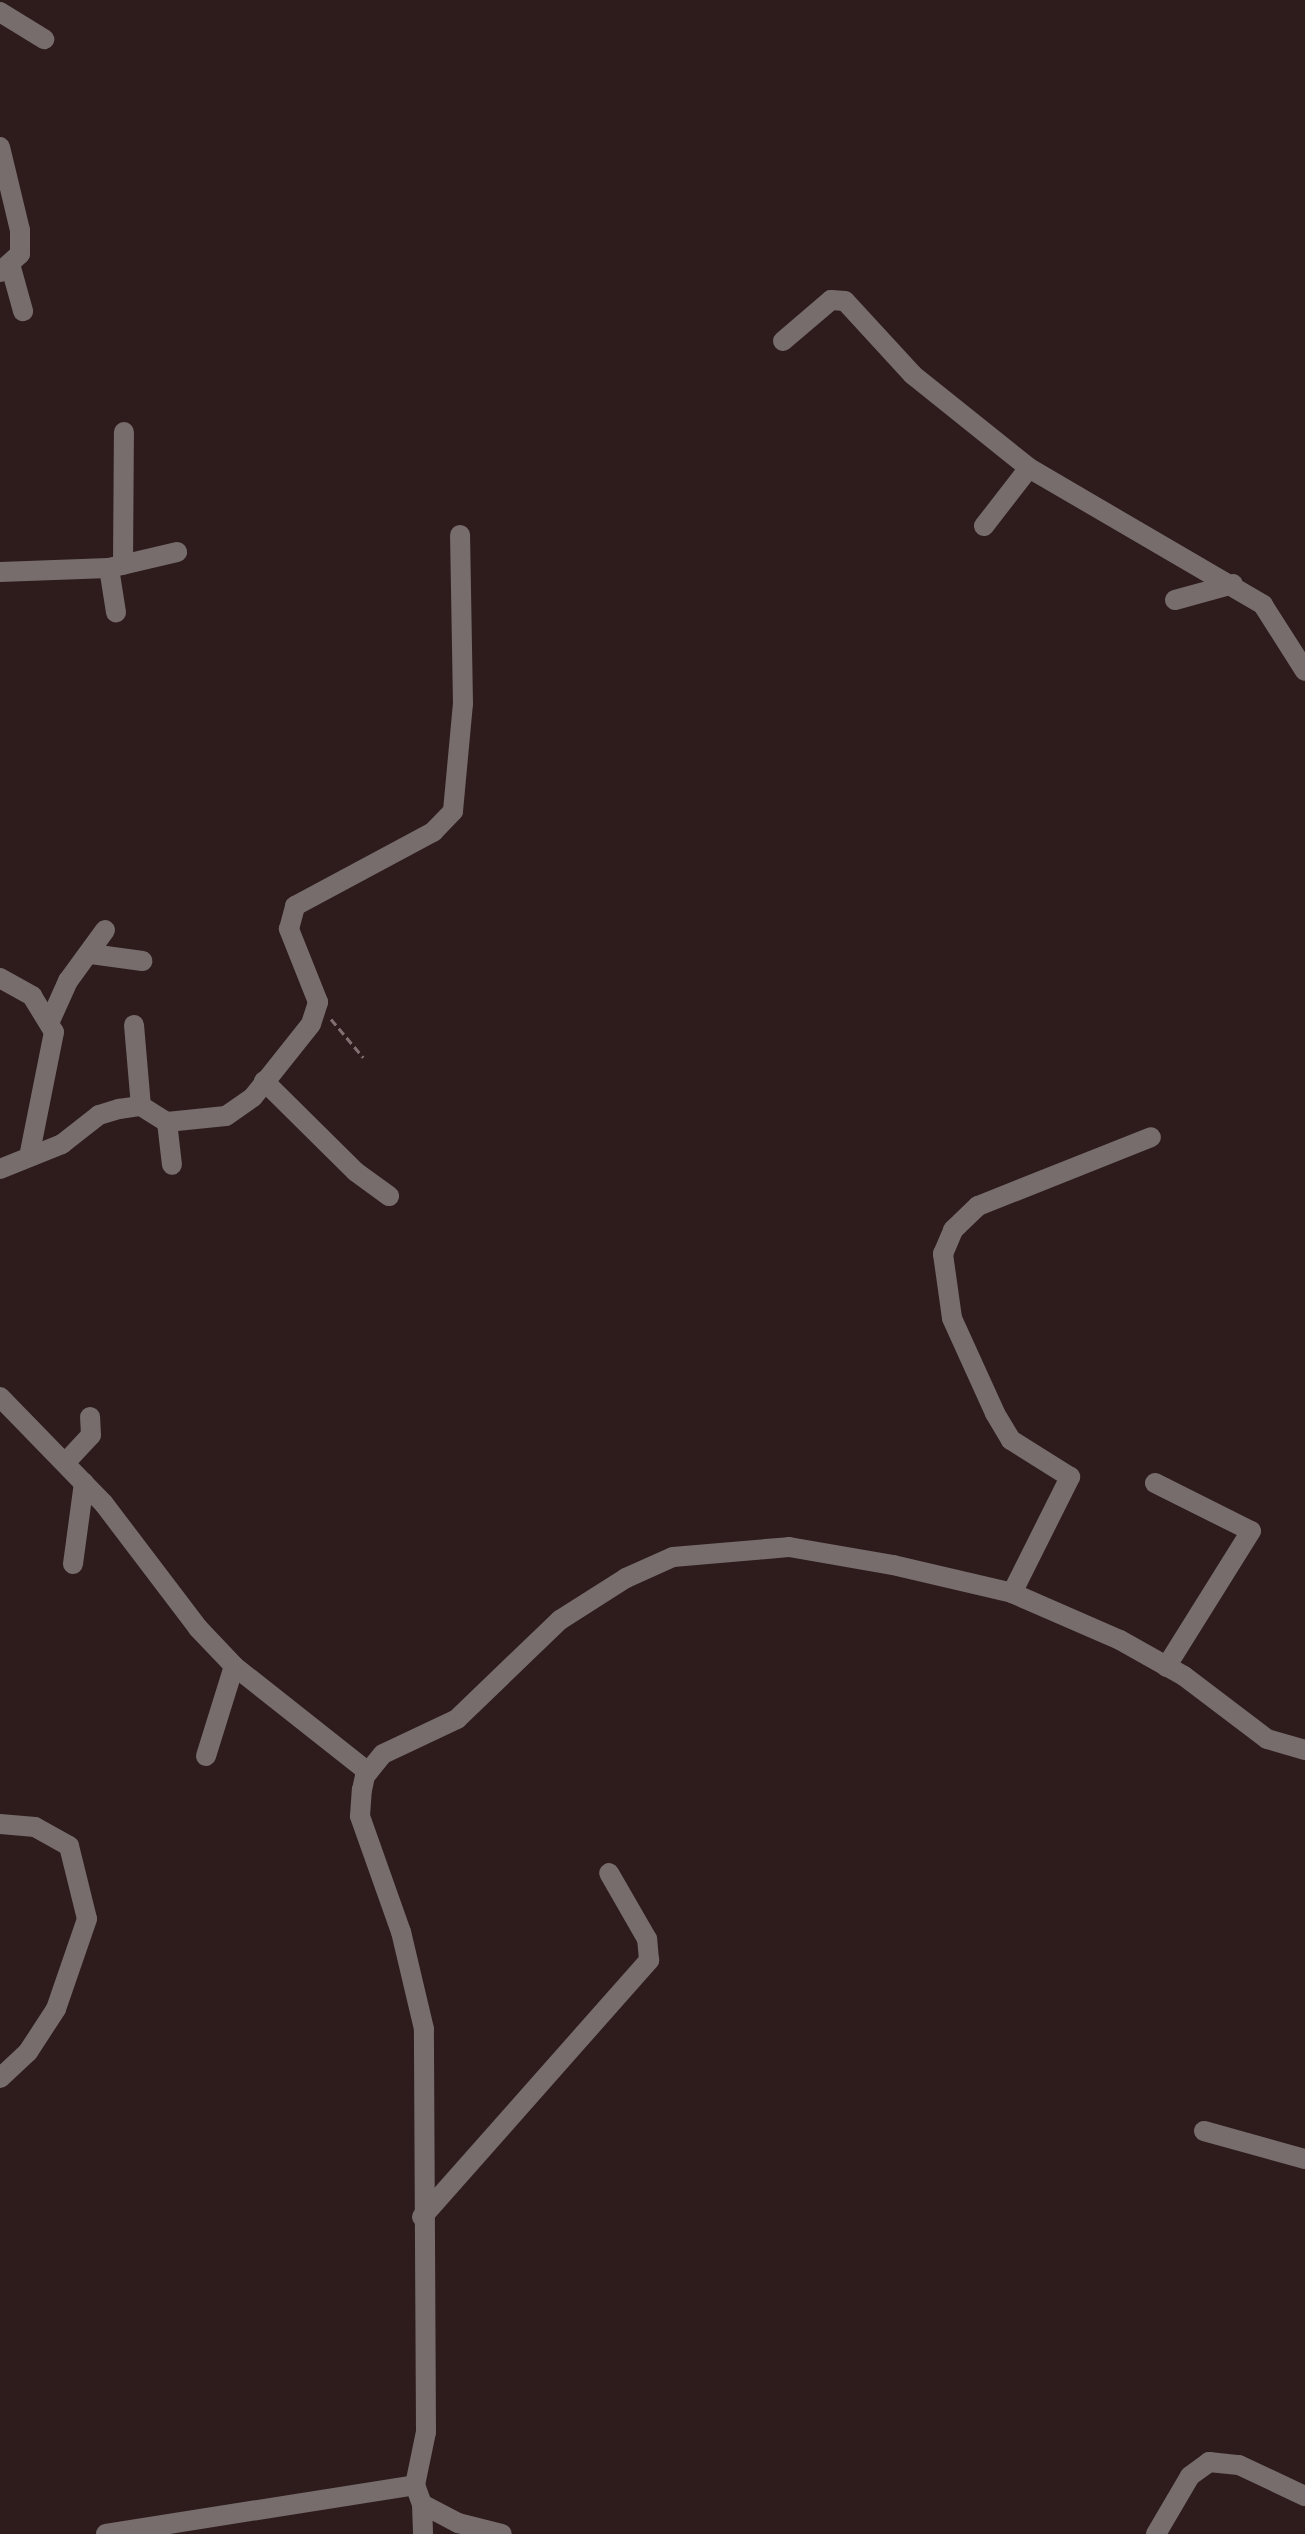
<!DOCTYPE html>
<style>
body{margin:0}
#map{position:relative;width:1305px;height:2534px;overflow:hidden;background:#2e1c1d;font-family:Mulish,sans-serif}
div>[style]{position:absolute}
.path>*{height:3px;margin-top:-1.5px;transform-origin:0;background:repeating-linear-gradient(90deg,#807071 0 8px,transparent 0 12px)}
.minor>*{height:20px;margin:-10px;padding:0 10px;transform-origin:10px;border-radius:10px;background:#776d6d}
span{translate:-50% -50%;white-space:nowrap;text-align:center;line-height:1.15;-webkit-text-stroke:6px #241314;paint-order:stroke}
</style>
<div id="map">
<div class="path">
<div style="left:331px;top:1019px;width:50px;rotate:49.9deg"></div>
</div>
<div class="minor">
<div style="left:0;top:12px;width:52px;rotate:31.5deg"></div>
<div style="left:0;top:147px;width:85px;rotate:76.5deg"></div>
<div style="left:20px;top:230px;width:24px;rotate:90deg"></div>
<div style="left:20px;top:254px;width:27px;rotate:138deg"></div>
<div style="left:10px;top:264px;width:49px;rotate:74.5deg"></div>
<div style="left:783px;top:341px;width:63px;rotate:-40.5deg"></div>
<div style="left:831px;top:300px;width:14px;rotate:4deg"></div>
<div style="left:845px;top:301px;width:100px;rotate:47.4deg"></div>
<div style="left:913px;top:375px;width:149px;rotate:38.7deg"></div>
<div style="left:1029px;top:468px;width:271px;rotate:30.3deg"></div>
<div style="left:1263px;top:605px;width:78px;rotate:57.5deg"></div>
<div style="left:984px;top:526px;width:73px;rotate:-52.2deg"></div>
<div style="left:123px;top:565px;width:133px;rotate:-89.6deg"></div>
<div style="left:109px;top:568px;width:45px;rotate:81deg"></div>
<div style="left:0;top:572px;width:109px;rotate:-2.1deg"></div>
<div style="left:109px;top:568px;width:70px;rotate:-13.2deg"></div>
<div style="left:1175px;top:600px;width:60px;rotate:-15.4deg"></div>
<div style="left:91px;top:954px;width:52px;rotate:7.7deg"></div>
<div style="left:0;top:978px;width:37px;rotate:29deg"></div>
<div style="left:32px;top:996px;width:42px;rotate:58.6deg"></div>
<div style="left:54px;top:1032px;width:127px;rotate:101.3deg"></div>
<div style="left:50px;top:1021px;width:44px;rotate:-65.8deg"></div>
<div style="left:68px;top:981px;width:63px;rotate:-54deg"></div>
<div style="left:134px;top:1025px;width:81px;rotate:85.1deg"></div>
<div style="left:264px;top:1081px;width:129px;rotate:44.7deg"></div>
<div style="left:356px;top:1172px;width:41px;rotate:36deg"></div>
<div style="left:167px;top:1122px;width:43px;rotate:83.4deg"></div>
<div style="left:0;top:1169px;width:67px;rotate:-22deg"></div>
<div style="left:62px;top:1144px;width:47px;rotate:-38.1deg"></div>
<div style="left:99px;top:1115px;width:21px;rotate:-17deg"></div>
<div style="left:119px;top:1109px;width:22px;rotate:-8deg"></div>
<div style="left:141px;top:1106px;width:31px;rotate:32deg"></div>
<div style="left:167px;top:1122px;width:59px;rotate:-5.8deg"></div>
<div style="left:226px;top:1116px;width:33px;rotate:-35deg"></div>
<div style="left:253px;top:1097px;width:93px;rotate:-51.5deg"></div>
<div style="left:311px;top:1024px;width:23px;rotate:-72deg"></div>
<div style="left:318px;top:1002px;width:79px;rotate:-111.7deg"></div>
<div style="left:289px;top:929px;width:24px;rotate:-75deg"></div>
<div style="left:295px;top:906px;width:157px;rotate:-28.2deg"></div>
<div style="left:433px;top:832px;width:29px;rotate:-46deg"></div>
<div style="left:453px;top:811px;width:107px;rotate:-84.7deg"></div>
<div style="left:463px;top:704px;width:169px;rotate:-91deg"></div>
<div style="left:0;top:1397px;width:149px;rotate:45.8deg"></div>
<div style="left:104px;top:1504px;width:156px;rotate:52.8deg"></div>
<div style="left:198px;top:1628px;width:52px;rotate:46.5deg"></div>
<div style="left:234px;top:1666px;width:171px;rotate:38.3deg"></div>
<div style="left:65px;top:1463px;width:38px;rotate:-47deg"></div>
<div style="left:91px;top:1435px;width:18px;rotate:-93deg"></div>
<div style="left:1155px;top:1483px;width:107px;rotate:26.6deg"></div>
<div style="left:1251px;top:1531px;width:160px;rotate:122deg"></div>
<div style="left:73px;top:1564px;width:82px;rotate:-82.3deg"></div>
<div style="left:1012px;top:1593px;width:130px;rotate:-63.4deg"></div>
<div style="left:1070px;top:1477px;width:70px;rotate:-147.9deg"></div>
<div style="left:1011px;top:1440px;width:31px;rotate:-121deg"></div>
<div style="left:995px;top:1413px;width:104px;rotate:-114.4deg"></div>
<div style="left:952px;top:1318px;width:65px;rotate:-98deg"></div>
<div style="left:943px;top:1254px;width:26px;rotate:-67deg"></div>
<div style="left:953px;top:1230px;width:35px;rotate:-44deg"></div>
<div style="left:978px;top:1206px;width:186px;rotate:-21.7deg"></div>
<div style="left:206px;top:1756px;width:94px;rotate:-72.7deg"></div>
<div style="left:0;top:1824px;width:35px;rotate:5deg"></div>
<div style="left:35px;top:1827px;width:39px;rotate:29deg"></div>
<div style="left:69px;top:1846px;width:75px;rotate:76.1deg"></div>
<div style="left:87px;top:1919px;width:95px;rotate:109deg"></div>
<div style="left:56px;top:2009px;width:51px;rotate:123.1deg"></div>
<div style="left:28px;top:2052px;width:38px;rotate:137deg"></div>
<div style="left:1204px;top:2131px;width:105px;rotate:15.5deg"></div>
<div style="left:422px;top:2217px;width:343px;rotate:-48.5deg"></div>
<div style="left:649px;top:1960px;width:21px;rotate:-95deg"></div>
<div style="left:647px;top:1939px;width:76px;rotate:-119.9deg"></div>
<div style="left:415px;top:2485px;width:20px;rotate:70deg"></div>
<div style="left:422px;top:2504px;width:41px;rotate:27.8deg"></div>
<div style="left:458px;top:2523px;width:45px;rotate:14deg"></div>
<div style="left:422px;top:2504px;width:30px;rotate:88deg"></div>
<div style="left:106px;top:2534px;width:313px;rotate:-9deg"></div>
<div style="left:415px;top:2485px;width:54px;rotate:-78.3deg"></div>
<div style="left:426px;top:2432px;width:403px;rotate:-90.3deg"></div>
<div style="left:424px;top:2029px;width:100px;rotate:-103.3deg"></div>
<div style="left:401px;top:1932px;width:123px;rotate:-109.5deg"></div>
<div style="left:360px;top:1816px;width:26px;rotate:-86deg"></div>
<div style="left:362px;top:1790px;width:14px;rotate:-78deg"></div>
<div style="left:365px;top:1776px;width:28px;rotate:-51deg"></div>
<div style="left:383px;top:1754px;width:82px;rotate:-25.3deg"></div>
<div style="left:457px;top:1719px;width:143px;rotate:-43.9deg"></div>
<div style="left:560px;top:1620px;width:78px;rotate:-32.5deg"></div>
<div style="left:626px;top:1578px;width:51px;rotate:-24.1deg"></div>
<div style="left:673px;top:1557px;width:116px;rotate:-4.9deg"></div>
<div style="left:789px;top:1547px;width:106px;rotate:9.8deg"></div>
<div style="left:893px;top:1565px;width:122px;rotate:13.2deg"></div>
<div style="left:1012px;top:1593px;width:118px;rotate:23.5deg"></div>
<div style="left:1120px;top:1640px;width:73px;rotate:29.4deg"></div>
<div style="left:1184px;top:1676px;width:104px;rotate:37.2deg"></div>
<div style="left:1267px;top:1739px;width:40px;rotate:16deg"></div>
<div style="left:1156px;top:2534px;width:67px;rotate:-59.6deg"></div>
<div style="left:1190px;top:2476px;width:24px;rotate:-36deg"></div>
<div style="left:1209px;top:2462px;width:30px;rotate:6deg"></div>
<div style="left:1239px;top:2465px;width:73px;rotate:25.2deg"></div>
</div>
</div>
